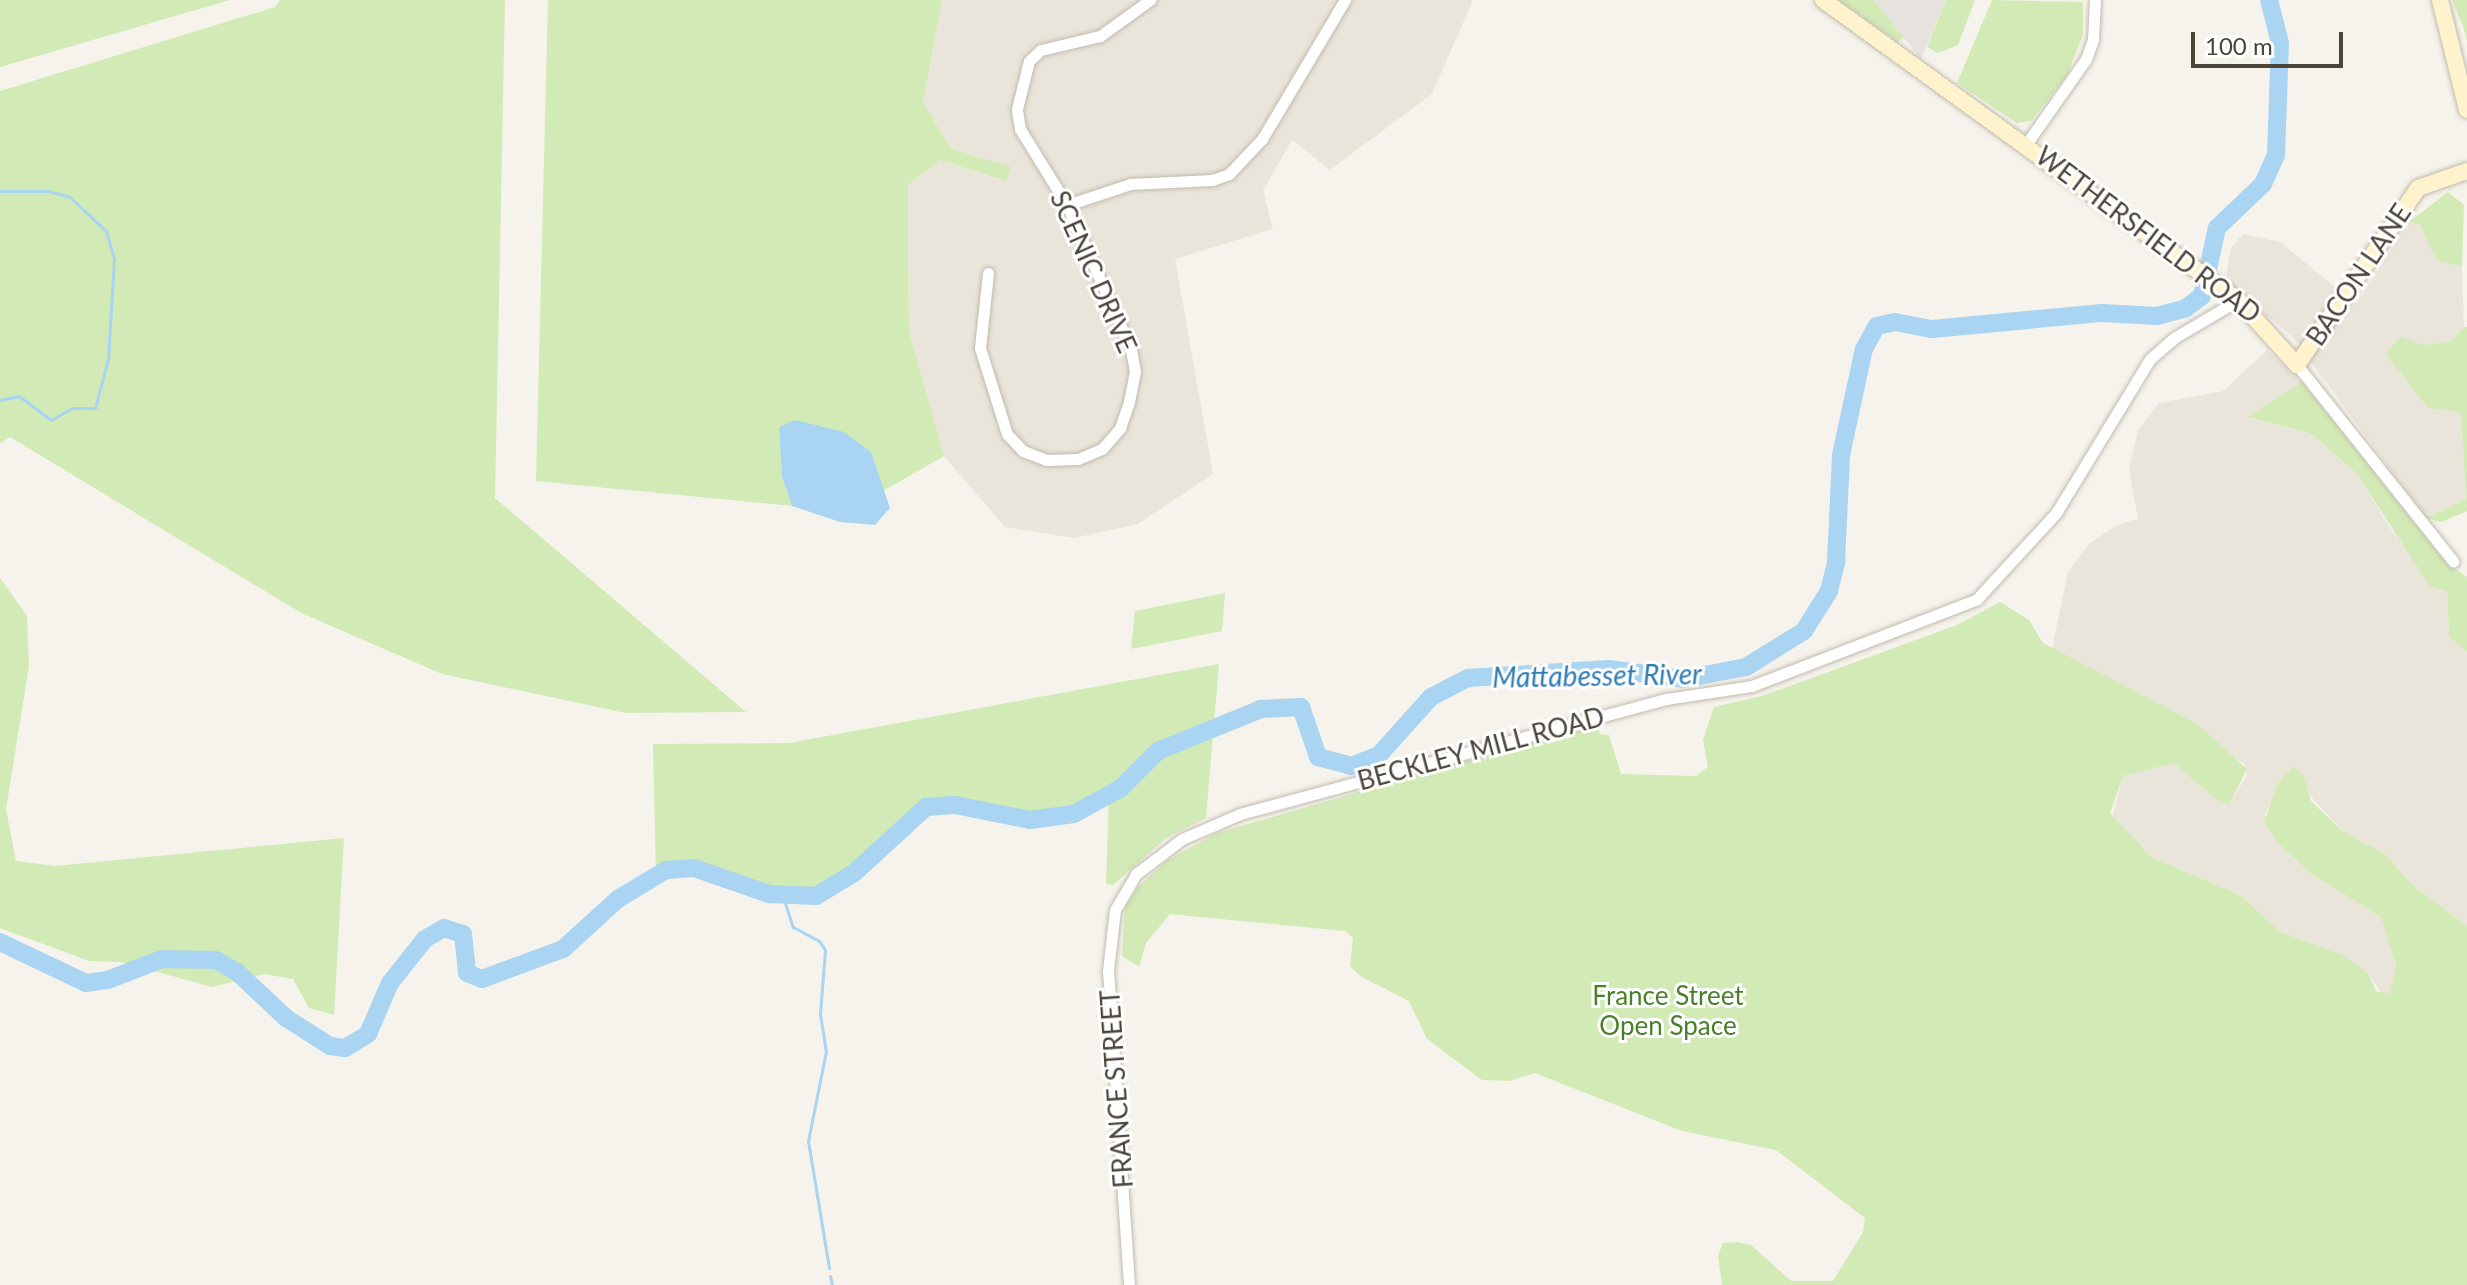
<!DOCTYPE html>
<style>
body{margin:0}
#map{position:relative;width:2467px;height:1285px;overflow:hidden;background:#f6f3ec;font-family:Lato,sans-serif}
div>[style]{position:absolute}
.residential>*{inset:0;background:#eae5da}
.industrial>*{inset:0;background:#e6e2dd}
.green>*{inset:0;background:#d2eab5}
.water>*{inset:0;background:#a9d4f2}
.stream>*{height:3px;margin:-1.5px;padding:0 1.5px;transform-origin:1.5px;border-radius:1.5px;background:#a9d4f2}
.river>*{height:18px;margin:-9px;padding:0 9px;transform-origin:9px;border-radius:9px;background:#a9d4f2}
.roads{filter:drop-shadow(0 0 2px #c2bbae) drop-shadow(0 0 2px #c2bbae)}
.street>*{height:11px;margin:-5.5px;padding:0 5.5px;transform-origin:5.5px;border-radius:5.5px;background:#fff}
.secondary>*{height:16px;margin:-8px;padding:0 8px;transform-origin:8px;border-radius:8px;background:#fff3cd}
span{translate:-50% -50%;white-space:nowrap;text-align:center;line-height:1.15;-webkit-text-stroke:6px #fff;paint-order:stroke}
.street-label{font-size:26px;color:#4b4439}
.park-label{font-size:26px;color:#4a7f2a}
.water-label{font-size:28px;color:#2e7ab2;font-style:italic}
.scale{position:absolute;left:2191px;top:32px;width:152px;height:36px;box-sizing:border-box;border:4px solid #4b4439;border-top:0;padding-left:10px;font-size:24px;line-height:28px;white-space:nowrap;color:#4b4439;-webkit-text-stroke:6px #fff;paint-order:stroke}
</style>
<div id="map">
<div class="residential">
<div style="clip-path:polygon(942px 0,1473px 0,1432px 94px,1330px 170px,1292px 140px,1263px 190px,1273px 229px,1175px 259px,1213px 474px,1138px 524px,1074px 538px,1005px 527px,944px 456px,909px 332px,908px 185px,940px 160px,1005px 181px,1011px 168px,951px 149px,923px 102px)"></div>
<div style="clip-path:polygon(2409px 222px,2420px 223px,2436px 260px,2462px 267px,2464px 331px,2451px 341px,2424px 345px,2400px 338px,2461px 412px,2466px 499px,2426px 518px,2292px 336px,2225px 281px,2231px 248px,2243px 234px,2280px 242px,2356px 304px)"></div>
<div style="clip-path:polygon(2267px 350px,2302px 382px,2249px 418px,2312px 434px,2357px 474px,2392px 531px,2447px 591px,2449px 635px,2467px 652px,2467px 926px,2412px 885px,2385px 854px,2342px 831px,2288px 771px,2265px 815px,2290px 855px,2310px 873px,2381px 917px,2396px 965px,2390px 993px,2383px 995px,2367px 973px,2280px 932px,2240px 895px,2151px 857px,2112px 819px,2123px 776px,2174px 763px,2229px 803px,2247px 776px,2244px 763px,2226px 753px,2196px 723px,2052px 649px,2068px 572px,2089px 544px,2117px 525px,2138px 519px,2129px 469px,2138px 430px,2159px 403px,2223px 391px)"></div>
</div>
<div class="industrial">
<div style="clip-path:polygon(1874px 0,1946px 0,1921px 59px,1904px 38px)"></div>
</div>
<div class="green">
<div style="clip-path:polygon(0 0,230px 0,0 67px)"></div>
<div style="clip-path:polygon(280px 0,505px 0,495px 498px,746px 712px,626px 713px,442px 674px,301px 613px,10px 437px,0 443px,0 91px,275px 7px)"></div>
<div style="clip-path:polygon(548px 0,942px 0,923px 102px,951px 149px,1011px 167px,1006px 181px,940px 160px,908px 185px,909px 332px,944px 456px,883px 491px,871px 452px,843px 432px,779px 427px,782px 477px,792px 506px,536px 481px)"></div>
<div style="clip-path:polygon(1838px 0,1874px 0,1904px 38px,1897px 42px)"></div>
<div style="clip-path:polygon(1946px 0,1975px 0,1958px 45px,1938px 53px,1927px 47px)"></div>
<div style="clip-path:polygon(1992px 0,2083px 2px,2083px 35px,2067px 75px,2031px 121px,2017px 123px,1957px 83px)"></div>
<div style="clip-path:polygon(2452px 0,2467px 0,2467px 41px,2464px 29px)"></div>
<div style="clip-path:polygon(2448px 192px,2464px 205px,2462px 267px,2436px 260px,2420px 224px,2409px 222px)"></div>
<div style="clip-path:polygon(2464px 327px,2467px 327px,2467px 511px,2441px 522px,2426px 518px,2466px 499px,2461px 412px,2428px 408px,2386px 354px,2400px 337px,2424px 345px,2451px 341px)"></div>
<div style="clip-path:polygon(2302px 382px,2445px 561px,2467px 577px,2467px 652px,2449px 636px,2447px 591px,2430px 586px,2357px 474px,2312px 434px,2248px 417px)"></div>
<div style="clip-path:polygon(0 578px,27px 616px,29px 666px,6px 809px,16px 861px,55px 866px,344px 838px,334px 1015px,309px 1008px,293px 979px,264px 974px,212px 987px,121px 962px,89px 961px,0 928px)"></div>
<div style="clip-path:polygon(1225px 593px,1222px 631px,1131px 649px,1135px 611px)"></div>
<div style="clip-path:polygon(2000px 602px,2029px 620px,2043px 643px,2196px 723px,2247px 769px,2229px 804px,2216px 799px,2174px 763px,2123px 776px,2110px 813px,2151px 857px,2240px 895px,2280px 932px,2345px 956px,2367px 973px,2377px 992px,2390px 993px,2396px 965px,2381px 917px,2310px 873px,2280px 845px,2264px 822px,2279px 782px,2293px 766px,2303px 775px,2311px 801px,2342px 831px,2385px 854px,2412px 885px,2467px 926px,2467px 1285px,1722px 1285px,1718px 1256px,1723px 1243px,1737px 1242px,1751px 1245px,1791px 1281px,1833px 1281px,1863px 1232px,1865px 1218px,1776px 1150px,1682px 1131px,1535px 1073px,1509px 1081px,1482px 1080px,1427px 1039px,1409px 1001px,1360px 976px,1350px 966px,1353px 938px,1345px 931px,1170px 914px,1146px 943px,1139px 967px,1122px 956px,1125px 907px,1138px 887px,1168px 860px,1217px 833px,1598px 723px,1600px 734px,1609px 735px,1621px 774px,1696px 776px,1708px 767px,1703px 740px,1714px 707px,1762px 696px,1957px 625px)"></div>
<div style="clip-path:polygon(1219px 664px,1206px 818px,1166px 838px,1113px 885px,1106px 884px,1109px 797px,1074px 814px,1039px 820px,955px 805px,926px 807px,854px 873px,812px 897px,769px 894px,694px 868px,656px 875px,653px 744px,789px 743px)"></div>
</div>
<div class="water">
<div style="clip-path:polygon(795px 420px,844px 432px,871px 452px,890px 508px,875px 525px,840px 522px,792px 506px,782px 477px,779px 427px)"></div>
</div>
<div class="stream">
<div style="left:0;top:191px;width:48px"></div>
<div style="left:48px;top:191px;width:23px;rotate:15deg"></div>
<div style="left:70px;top:197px;width:50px;rotate:43.4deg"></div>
<div style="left:106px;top:231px;width:29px;rotate:74deg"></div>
<div style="left:114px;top:259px;width:100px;rotate:93.4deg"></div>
<div style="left:108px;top:359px;width:51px;rotate:104.9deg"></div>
<div style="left:95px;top:408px;width:23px;rotate:180deg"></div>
<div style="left:72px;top:408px;width:24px;rotate:150deg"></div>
<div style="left:51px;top:420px;width:40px;rotate:-143deg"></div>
<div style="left:19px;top:396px;width:19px;rotate:168deg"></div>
<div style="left:783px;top:897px;width:32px;rotate:72deg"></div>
<div style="left:793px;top:927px;width:30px;rotate:28deg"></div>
<div style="left:819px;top:941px;width:11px;rotate:56deg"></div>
<div style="left:825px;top:950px;width:64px;rotate:94.5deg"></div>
<div style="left:820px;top:1014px;width:37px;rotate:81deg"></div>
<div style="left:826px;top:1051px;width:92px;rotate:101.3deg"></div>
<div style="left:808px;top:1141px;width:129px;rotate:80.6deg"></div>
<div style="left:830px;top:1276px;width:9px;rotate:77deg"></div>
</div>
<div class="river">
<div style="left:0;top:942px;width:95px;rotate:25.5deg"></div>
<div style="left:86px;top:983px;width:22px;rotate:-8deg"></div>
<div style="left:108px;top:980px;width:58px;rotate:-21.3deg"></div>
<div style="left:162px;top:959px;width:54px;rotate:1.1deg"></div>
<div style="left:216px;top:960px;width:24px;rotate:30deg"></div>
<div style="left:237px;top:972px;width:67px;rotate:43.2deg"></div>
<div style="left:286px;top:1018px;width:52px;rotate:32.5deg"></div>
<div style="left:330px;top:1046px;width:15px;rotate:8deg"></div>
<div style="left:345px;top:1048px;width:27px;rotate:-31deg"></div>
<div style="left:368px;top:1034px;width:56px;rotate:-66.7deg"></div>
<div style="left:390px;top:983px;width:56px;rotate:-51.5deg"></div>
<div style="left:425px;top:939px;width:22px;rotate:-30deg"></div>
<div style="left:444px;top:928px;width:20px;rotate:18deg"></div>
<div style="left:463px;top:934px;width:39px;rotate:84deg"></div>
<div style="left:467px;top:973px;width:16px;rotate:22deg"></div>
<div style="left:482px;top:979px;width:86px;rotate:-20.3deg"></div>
<div style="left:563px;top:949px;width:74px;rotate:-42.3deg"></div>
<div style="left:618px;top:899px;width:56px;rotate:-31.1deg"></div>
<div style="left:666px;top:870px;width:28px;rotate:-4deg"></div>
<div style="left:694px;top:868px;width:79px;rotate:19.1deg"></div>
<div style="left:769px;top:894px;width:47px;rotate:2.4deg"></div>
<div style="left:816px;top:896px;width:44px;rotate:-31.2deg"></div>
<div style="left:854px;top:873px;width:98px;rotate:-42.5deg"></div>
<div style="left:926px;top:807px;width:29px;rotate:-4deg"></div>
<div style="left:955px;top:805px;width:76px;rotate:11.3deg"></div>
<div style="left:1030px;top:820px;width:44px;rotate:-7.8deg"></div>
<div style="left:1074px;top:814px;width:54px;rotate:-29deg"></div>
<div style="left:1121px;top:788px;width:52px;rotate:-45deg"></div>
<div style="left:1158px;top:751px;width:111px;rotate:-22.2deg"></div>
<div style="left:1261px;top:709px;width:40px;rotate:-2.9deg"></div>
<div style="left:1301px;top:707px;width:53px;rotate:71.2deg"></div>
<div style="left:1318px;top:757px;width:34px;rotate:15deg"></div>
<div style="left:1351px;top:766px;width:30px;rotate:-21deg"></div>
<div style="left:1379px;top:755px;width:78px;rotate:-48.1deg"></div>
<div style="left:1431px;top:697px;width:42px;rotate:-27.2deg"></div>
<div style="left:1468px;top:678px;width:141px;rotate:-3.7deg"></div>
<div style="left:1609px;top:669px;width:76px;rotate:7.6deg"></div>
<div style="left:1684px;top:679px;width:63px;rotate:-11deg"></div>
<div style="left:1746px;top:667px;width:68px;rotate:-31.8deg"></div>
<div style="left:1804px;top:631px;width:47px;rotate:-58deg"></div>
<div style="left:1829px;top:591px;width:30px;rotate:-76deg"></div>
<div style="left:1836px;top:562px;width:107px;rotate:-87.3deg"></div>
<div style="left:1841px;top:455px;width:108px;rotate:-77.8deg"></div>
<div style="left:1864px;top:349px;width:26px;rotate:-61deg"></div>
<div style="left:1877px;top:326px;width:18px;rotate:-13deg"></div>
<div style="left:1895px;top:322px;width:38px;rotate:11deg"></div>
<div style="left:1932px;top:329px;width:171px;rotate:-5.4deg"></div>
<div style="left:2102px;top:313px;width:55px;rotate:3.1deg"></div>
<div style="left:2157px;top:316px;width:30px;rotate:-15deg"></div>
<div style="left:2186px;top:308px;width:20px;rotate:-37deg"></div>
<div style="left:2202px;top:296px;width:70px;rotate:-77.6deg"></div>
<div style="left:2217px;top:228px;width:64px;rotate:-43.7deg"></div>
<div style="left:2263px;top:184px;width:32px;rotate:-66deg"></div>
<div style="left:2276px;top:155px;width:112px;rotate:-88deg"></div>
<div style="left:2280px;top:43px;width:44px;rotate:-104.3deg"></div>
</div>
<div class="roads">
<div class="street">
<div style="left:2027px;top:143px;width:103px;rotate:-54.9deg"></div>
<div style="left:2086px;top:59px;width:20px;rotate:-70deg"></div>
<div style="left:2093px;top:40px;width:40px;rotate:-87.1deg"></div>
<div style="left:1067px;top:205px;width:66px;rotate:-18.4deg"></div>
<div style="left:1130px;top:184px;width:82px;rotate:-2.8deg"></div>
<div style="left:1212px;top:180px;width:18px;rotate:-19deg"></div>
<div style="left:1229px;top:174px;width:48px;rotate:-46.7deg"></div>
<div style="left:1262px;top:139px;width:162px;rotate:-59.2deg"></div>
<div style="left:988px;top:273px;width:75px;rotate:96.1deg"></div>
<div style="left:980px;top:348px;width:90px;rotate:72.6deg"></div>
<div style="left:1007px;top:434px;width:23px;rotate:47deg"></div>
<div style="left:1023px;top:451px;width:25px;rotate:21deg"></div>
<div style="left:1046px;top:460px;width:32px;rotate:-2deg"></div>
<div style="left:1078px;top:459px;width:26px;rotate:-23deg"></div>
<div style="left:1102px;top:449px;width:28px;rotate:-49deg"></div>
<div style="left:1120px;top:428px;width:28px;rotate:-71deg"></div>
<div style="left:1129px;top:402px;width:31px;rotate:-79deg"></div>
<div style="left:1135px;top:372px;width:23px;rotate:-100deg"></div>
<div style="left:1131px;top:349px;width:158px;rotate:-114deg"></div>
<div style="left:1067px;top:205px;width:89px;rotate:-121.7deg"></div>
<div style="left:1020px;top:129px;width:20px;rotate:-99deg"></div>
<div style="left:1017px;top:109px;width:49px;rotate:-76deg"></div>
<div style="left:1029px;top:61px;width:16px;rotate:-43deg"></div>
<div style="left:1041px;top:50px;width:61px;rotate:-13.3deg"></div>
<div style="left:1100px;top:36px;width:62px;rotate:-35.8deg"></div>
<div style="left:2297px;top:365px;width:251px;rotate:51.5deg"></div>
<div style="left:1129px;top:1285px;width:315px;rotate:-93.8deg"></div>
<div style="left:1108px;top:971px;width:61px;rotate:-83.5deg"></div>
<div style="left:1115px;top:910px;width:42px;rotate:-59.7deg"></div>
<div style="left:1136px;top:874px;width:58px;rotate:-37.3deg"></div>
<div style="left:1182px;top:839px;width:63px;rotate:-23.3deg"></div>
<div style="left:1240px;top:814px;width:441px;rotate:-15.1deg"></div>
<div style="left:1666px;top:699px;width:87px;rotate:-8.6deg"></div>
<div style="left:1752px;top:686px;width:241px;rotate:-21.1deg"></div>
<div style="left:1977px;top:599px;width:117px;rotate:-47.4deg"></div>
<div style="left:2056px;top:513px;width:180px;rotate:-58.6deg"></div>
<div style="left:2150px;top:359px;width:32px;rotate:-41deg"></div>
<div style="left:2174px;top:338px;width:74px;rotate:-30.7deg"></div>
</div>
<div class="secondary">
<div style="left:1823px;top:0;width:512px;rotate:35.86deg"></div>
<div style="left:2238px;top:300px;width:88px;rotate:47.8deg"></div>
<div style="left:2297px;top:365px;width:214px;rotate:-55.6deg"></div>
<div style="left:2418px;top:188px;width:52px;rotate:-19.1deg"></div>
<div style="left:2440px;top:0;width:113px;rotate:76.2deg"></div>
</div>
</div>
<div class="street-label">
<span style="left:2148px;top:235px;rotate:37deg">WETHERSFIELD ROAD</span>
<span style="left:1093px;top:272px;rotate:66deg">SCENIC DRIVE</span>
<span style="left:2359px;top:275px;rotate:-56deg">BACON LANE</span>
<span style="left:1481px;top:749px;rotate:-15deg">BECKLEY MILL ROAD</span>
<span style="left:1117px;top:1089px;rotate:-94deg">FRANCE STREET</span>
</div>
<div class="park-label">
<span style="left:1668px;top:1011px">France Street<br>Open Space</span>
</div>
<div class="water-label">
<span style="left:1597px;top:675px;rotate:-1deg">Mattabesset River</span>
</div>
<div class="scale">100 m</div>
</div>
